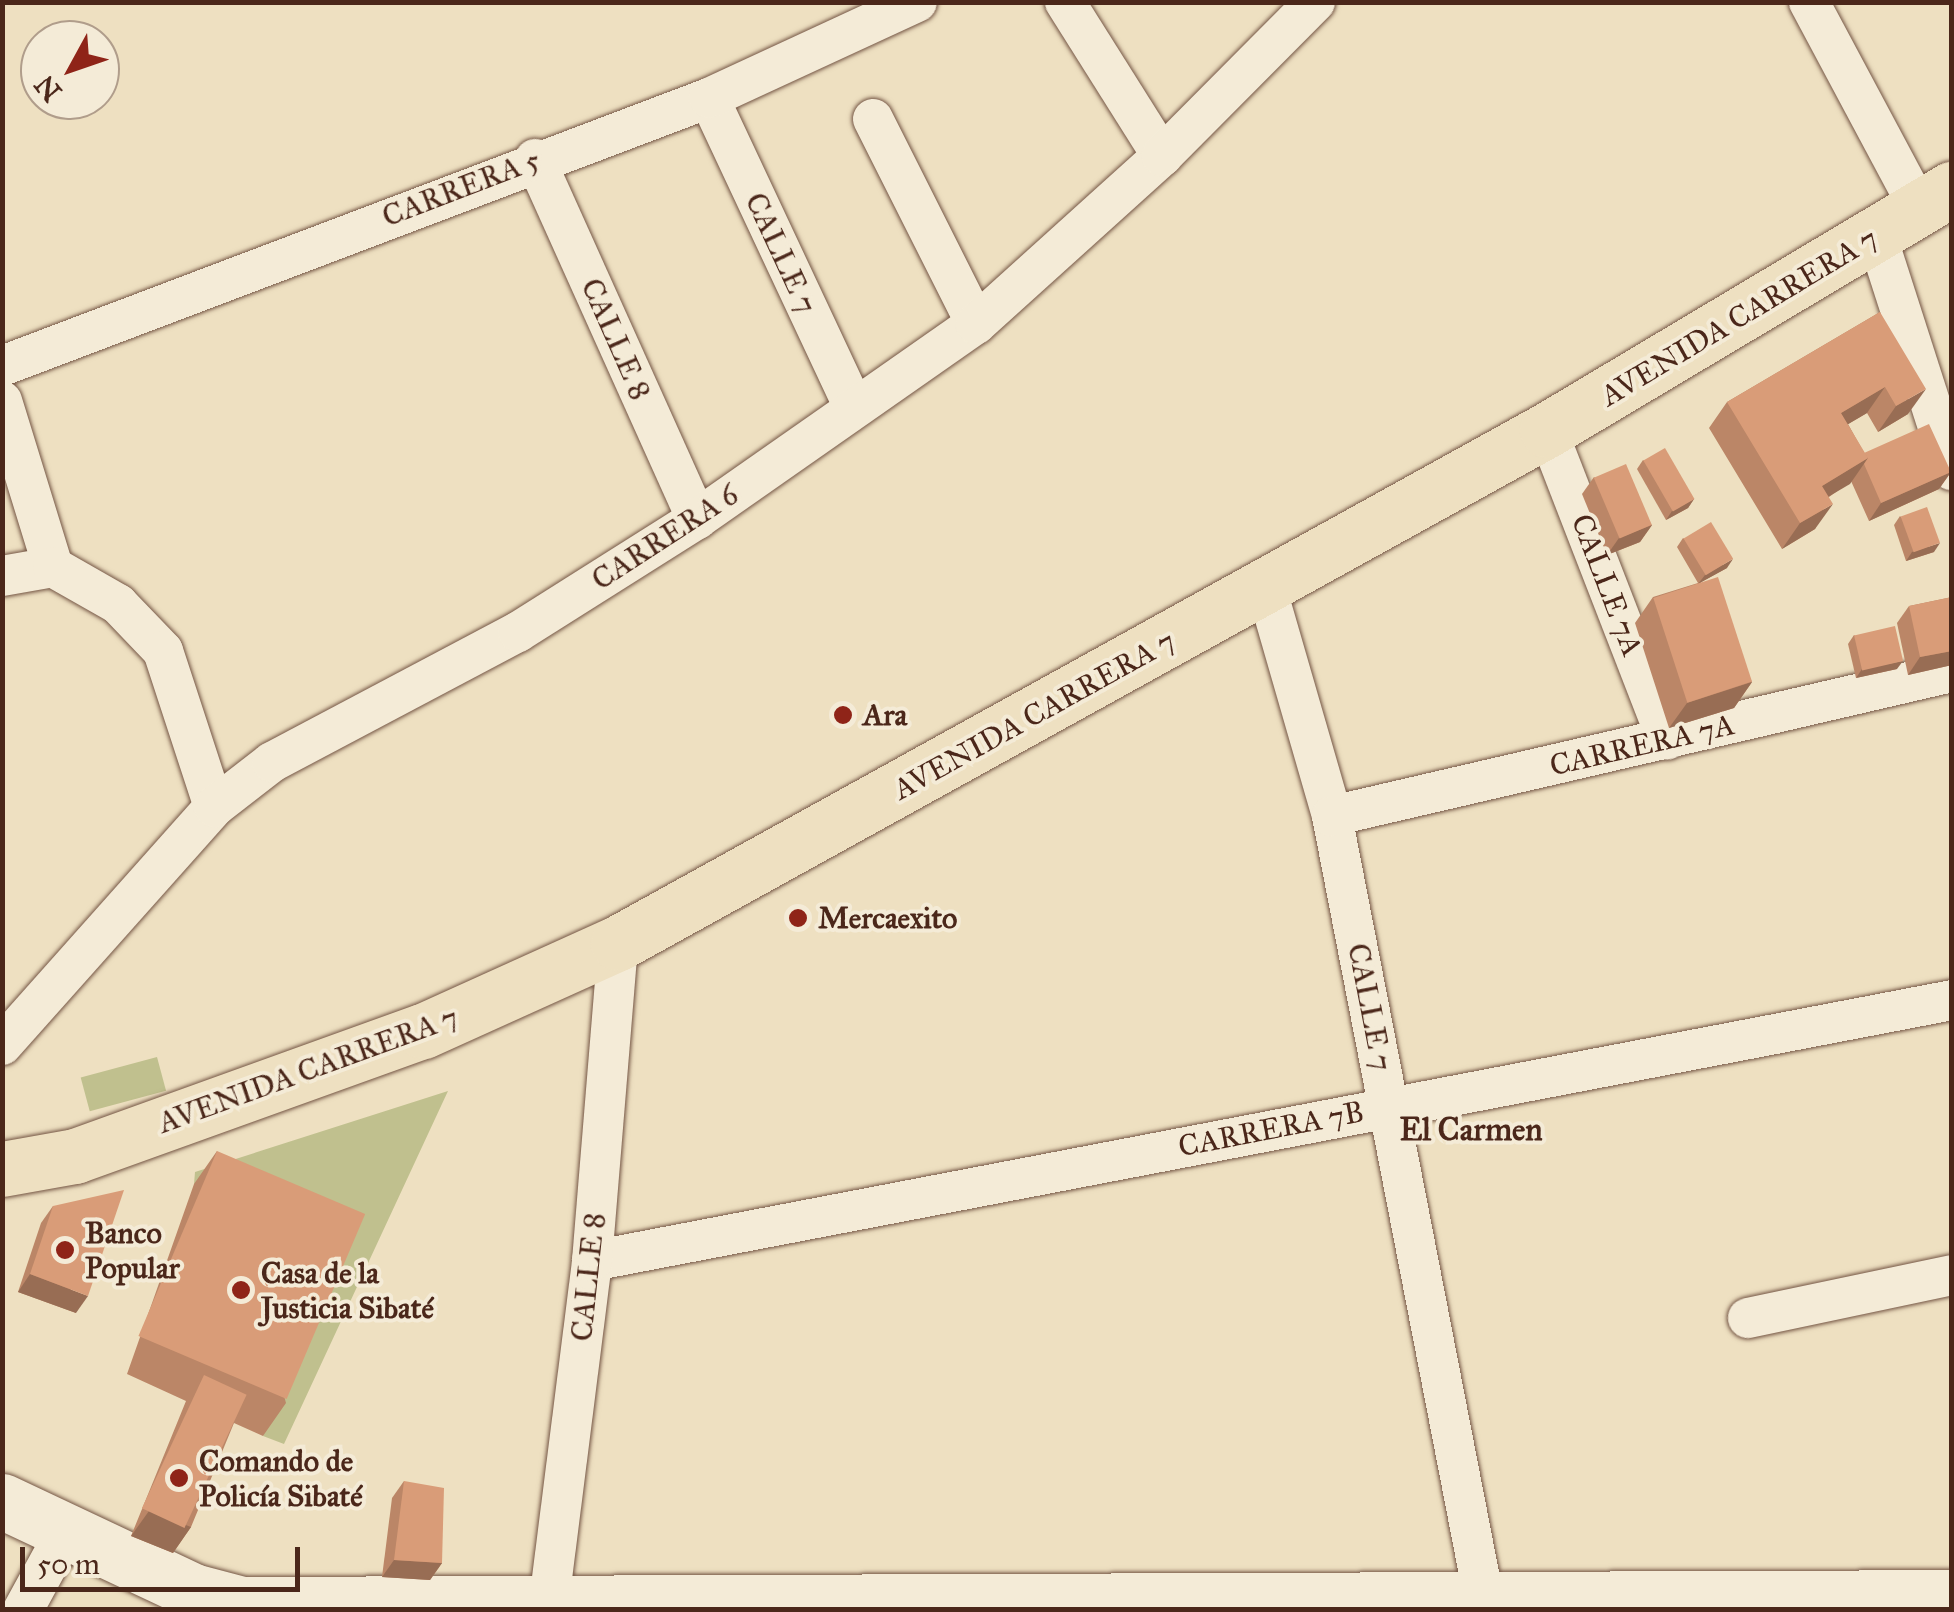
<!DOCTYPE html>
<meta charset="utf-8">
<style>
body{margin:0}
#map{position:relative;width:1954px;height:1612px;overflow:hidden;background:#eee0c1;font-family:"IM FELL Great Primer",serif}
div>[style]{position:absolute}
.green>*{inset:0;background:#c0c08e;transform-origin:0 0}
.roads{filter:drop-shadow(0 0 2px #745544) drop-shadow(0 0 2px #745544)}
.street>*{height:40px;margin:-20px;padding:0 20px;transform-origin:20px;border-radius:20px;background:#f4ebd7}
.secondary>*{height:55px;margin:-27.5px;padding:0 27.5px;transform-origin:27.5px;border-radius:27.5px;background:#f4ebd7}
.primary>*{height:55px;margin:-27.5px;padding:0 27.5px;transform-origin:27.5px;border-radius:27.5px;background:#eee0c1}
.wall>*{inset:0;background:#bb8667}
.shaded-wall>*{inset:0;background:#986d54}
.building>*{inset:0;background:#d99c78;transform-origin:0 0}
.dots>*{width:28px;height:28px;translate:-50% -50%;box-sizing:border-box;border:5px solid #f4ebd7;border-radius:50%}
span{translate:-50% -50%;white-space:nowrap;text-align:center;line-height:1.15;-webkit-text-stroke:8px #f4ebd7;paint-order:stroke}
.street-label{font-size:30px;color:#4b271a}
.poi-label{font-size:30px;color:#4b271a;font-weight:700}
.left{translate:0 -50%;text-align:left}
.neighbourhood-label{font-size:32px;color:#4b271a;font-weight:700}
.frame{position:absolute;inset:0;border:5px solid #4b271a;pointer-events:none}
.north{position:absolute;left:20px;top:20px;width:100px;height:100px;box-sizing:border-box;background:#f4ebd7;border:2px solid #b09d8b;border-radius:50%;rotate:230deg;font-size:28px;font-weight:700;line-height:40px;text-align:center;color:#4b271a}
.north::after{content:'';display:block;margin:auto;width:35px;height:45px;background:#8f2418;clip-path:polygon(50% 0,100% 100%,50% 72%,0 100%)}
.scale{position:absolute;left:20px;top:1547px;width:280px;height:45px;box-sizing:border-box;border:5px solid #4b271a;border-top:0;padding-left:12px;font-size:30px;line-height:35px;white-space:nowrap;color:#4b271a;-webkit-text-stroke:8px #f4ebd7;paint-order:stroke}
</style>
<div id="map">
<div class="green">
<div style="left:157px;top:1057px;width:35px;height:79px;rotate:75deg"></div>
<div style="clip-path:polygon(448px 1091px,284px 1444px,263px 1436px,342px 1249px,194px 1184px,195px 1172px)"></div>
</div>
<div class="roads">
<div class="street">
<div style="left:1065px;top:2px;width:182px;rotate:57.8deg"></div>
<div style="left:1809px;top:2px;width:234px;rotate:61.9deg"></div>
<div style="left:709px;top:98px;width:342px;rotate:64.9deg"></div>
<div style="left:873px;top:119px;width:229px;rotate:63.3deg"></div>
<div style="left:535px;top:159px;width:395px;rotate:65.8deg"></div>
<div style="left:1877px;top:237px;width:245px;rotate:72.2deg"></div>
<div style="left:2px;top:366px;width:756px;rotate:-20.76deg"></div>
<div style="left:709px;top:98px;width:229px;rotate:-24.8deg"></div>
<div style="left:2px;top:401px;width:174px;rotate:72.9deg"></div>
<div style="left:1547px;top:430px;width:332px;rotate:68.8deg"></div>
<div style="left:2px;top:576px;width:52px;rotate:-10deg"></div>
<div style="left:53px;top:567px;width:75px;rotate:29.6deg"></div>
<div style="left:118px;top:604px;width:65px;rotate:46.2deg"></div>
<div style="left:163px;top:651px;width:164px;rotate:71.9deg"></div>
<div style="left:1266px;top:587px;width:238px;rotate:73.9deg"></div>
<div style="left:1332px;top:816px;width:809px;rotate:79.02deg"></div>
<div style="left:1332px;top:816px;width:637px;rotate:-13.08deg"></div>
<div style="left:2px;top:1045px;width:319px;rotate:-48.3deg"></div>
<div style="left:214px;top:807px;width:73px;rotate:-37.8deg"></div>
<div style="left:272px;top:762px;width:278px;rotate:-27.9deg"></div>
<div style="left:518px;top:632px;width:212px;rotate:-32.3deg"></div>
<div style="left:697px;top:519px;width:340px;rotate:-35deg"></div>
<div style="left:976px;top:324px;width:251px;rotate:-42.1deg"></div>
<div style="left:1162px;top:156px;width:217px;rotate:-45.2deg"></div>
<div style="left:592px;top:1261px;width:1385px;rotate:-10.86deg"></div>
<div style="left:1748px;top:1318px;width:208px;rotate:-11.9deg"></div>
<div style="left:23px;top:1610px;width:90px;rotate:-61.4deg"></div>
<div style="left:548px;top:1610px;width:352px;rotate:-82.8deg"></div>
<div style="left:592px;top:1261px;width:319px;rotate:-85.3deg"></div>
</div>
<div class="secondary">
<div style="left:2px;top:1501px;width:211px;rotate:25.2deg"></div>
<div style="left:193px;top:1591px;width:51px;rotate:14.9deg"></div>
<div style="left:242px;top:1604px;width:1710px;rotate:-0.23deg"></div>
</div>
<div class="primary">
<div style="left:2px;top:1169px;width:74px;rotate:-10.1deg"></div>
<div style="left:75px;top:1156px;width:370px;rotate:-19.8deg"></div>
<div style="left:423px;top:1031px;width:214px;rotate:-24.3deg"></div>
<div style="left:618px;top:943px;width:1061px;rotate:-28.91deg"></div>
<div style="left:1547px;top:430px;width:471px;rotate:-30.8deg"></div>
</div>
</div>
<div class="wall">
<div style="clip-path:polygon(1880px 312px,1908px 414px,1878px 432px,1867px 413px,1848px 424px,1864px 453px,1951px 472px,1939px 489px,1869px 521px,1851px 481px,1829px 497px,1815px 529px,1782px 549px,1709px 428px,1727px 402px)"></div>
<div style="clip-path:polygon(1643px 460px,1694px 499px,1688px 508px,1666px 520px,1637px 469px)"></div>
<div style="clip-path:polygon(1594px 477px,1652px 525px,1640px 542px,1607px 555px,1582px 494px)"></div>
<div style="clip-path:polygon(1900px 516px,1934px 552px,1906px 561px,1894px 525px)"></div>
<div style="clip-path:polygon(1683px 538px,1727px 568px,1701px 582px,1752px 682px,1734px 708px,1669px 728px,1635px 623px,1653px 597px,1698px 583px,1677px 547px)"></div>
<div style="clip-path:polygon(1952px 597px,1952px 665px,1908px 675px,1897px 623px,1909px 606px)"></div>
<div style="clip-path:polygon(1854px 635px,1897px 669px,1856px 678px,1848px 644px)"></div>
<div style="clip-path:polygon(217px 1151px,286px 1403px,263px 1436px,234px 1423px,191px 1527px,173px 1553px,131px 1536px,186px 1401px,127px 1374px,194px 1184px)"></div>
<div style="clip-path:polygon(53px 1206px,76px 1313px,18px 1292px,41px 1223px)"></div>
<div style="clip-path:polygon(404px 1481px,442px 1563px,430px 1580px,382px 1577px,392px 1498px)"></div>
</div>
<div class="shaded-wall">
<div style="clip-path:polygon(1885px 387px,1867px 413px,1823px 439px,1841px 413px)"></div>
<div style="clip-path:polygon(1926px 389px,1908px 414px,1878px 432px,1896px 406px)"></div>
<div style="clip-path:polygon(1868px 458px,1850px 484px,1804px 511px,1822px 486px)"></div>
<div style="clip-path:polygon(1951px 472px,1939px 489px,1869px 521px,1881px 503px)"></div>
<div style="clip-path:polygon(1694px 499px,1688px 508px,1666px 520px,1672px 511px)"></div>
<div style="clip-path:polygon(1833px 504px,1815px 529px,1782px 549px,1800px 523px)"></div>
<div style="clip-path:polygon(1652px 525px,1640px 542px,1607px 555px,1619px 538px)"></div>
<div style="clip-path:polygon(1940px 543px,1934px 552px,1906px 561px,1912px 552px)"></div>
<div style="clip-path:polygon(1733px 559px,1727px 568px,1698px 584px,1705px 575px)"></div>
<div style="clip-path:polygon(1952px 651px,1952px 665px,1908px 675px,1920px 657px)"></div>
<div style="clip-path:polygon(1903px 661px,1897px 669px,1856px 678px,1862px 669px)"></div>
<div style="clip-path:polygon(1752px 682px,1734px 708px,1669px 728px,1687px 703px)"></div>
<div style="clip-path:polygon(30px 1274px,88px 1296px,76px 1313px,18px 1292px)"></div>
<div style="clip-path:polygon(149px 1511px,191px 1527px,173px 1553px,131px 1536px)"></div>
<div style="clip-path:polygon(394px 1560px,442px 1563px,430px 1580px,382px 1577px)"></div>
</div>
<div class="building">
<div style="clip-path:polygon(1880px 312px,1926px 389px,1896px 406px,1885px 387px,1841px 413px,1868px 458px,1822px 486px,1833px 504px,1800px 523px,1727px 402px)"></div>
<div style="clip-path:polygon(1929px 424px,1951px 472px,1881px 503px,1864px 464px,1868px 458px,1864px 453px)"></div>
<div style="left:1665px;top:448px;width:59px;height:25px;rotate:60deg"></div>
<div style="left:1626px;top:464px;width:66px;height:35px;rotate:67deg"></div>
<div style="left:1927px;top:507px;width:38px;height:28px;rotate:70deg"></div>
<div style="left:1711px;top:522px;width:43px;height:32px;rotate:59deg"></div>
<div style="left:1718px;top:577px;width:110px;height:68px;rotate:72deg"></div>
<div style="clip-path:polygon(1952px 597px,1952px 651px,1920px 657px,1909px 606px)"></div>
<div style="left:1895px;top:626px;width:36px;height:42px;rotate:77deg"></div>
<div style="left:217px;top:1151px;width:161px;height:201px;rotate:23deg"></div>
<div style="clip-path:polygon(124px 1190px,88px 1296px,30px 1274px,53px 1206px)"></div>
<div style="left:204px;top:1375px;width:47px;height:147px;rotate:25deg"></div>
<div style="clip-path:polygon(404px 1481px,444px 1488px,442px 1563px,394px 1560px)"></div>
</div>
<div class="dots">
<div style="left:843px;top:715px;background:#8f2418"></div>
<div style="left:798px;top:918px;background:#8f2418"></div>
<div style="left:65px;top:1250px;background:#8f2418"></div>
<div style="left:241px;top:1290px;background:#8f2418"></div>
<div style="left:179px;top:1478px;background:#8f2418"></div>
</div>
<div class="street-label">
<span style="left:461px;top:188px;rotate:-21deg">CARRERA 5</span>
<span style="left:781px;top:253px;rotate:65deg">CALLE 7</span>
<span style="left:1739px;top:317px;rotate:-31deg">AVENIDA CARRERA 7</span>
<span style="left:616px;top:339px;rotate:66deg">CALLE 8</span>
<span style="left:665px;top:537px;rotate:-33deg">CARRERA 6</span>
<span style="left:1607px;top:585px;rotate:69deg">CALLE 7A</span>
<span style="left:1034px;top:715px;rotate:-29deg">AVENIDA CARRERA 7</span>
<span style="left:1642px;top:745px;rotate:-13deg">CARRERA 7A</span>
<span style="left:1370px;top:1007px;rotate:79deg">CALLE 7</span>
<span style="left:308px;top:1070px;rotate:-20deg">AVENIDA CARRERA 7</span>
<span style="left:1271px;top:1129px;rotate:-11deg">CARRERA 7B</span>
<span style="left:588px;top:1277px;rotate:-84deg">CALLE 8</span>
</div>
<div class="poi-label">
<span class="left" style="left:863px;top:715px">Ara</span>
<span class="left" style="left:818px;top:918px">Mercaexito</span>
<span class="left" style="left:85px;top:1250px">Banco<br>Popular</span>
<span class="left" style="left:261px;top:1290px">Casa de la<br>Justicia Sibaté</span>
<span class="left" style="left:199px;top:1478px">Comando de<br>Policía Sibaté</span>
</div>
<div class="neighbourhood-label">
<span style="left:1471px;top:1130px">El Carmen</span>
</div>
<div class="frame"></div>
<div class="north">N</div>
<div class="scale">50 m</div>
</div>
